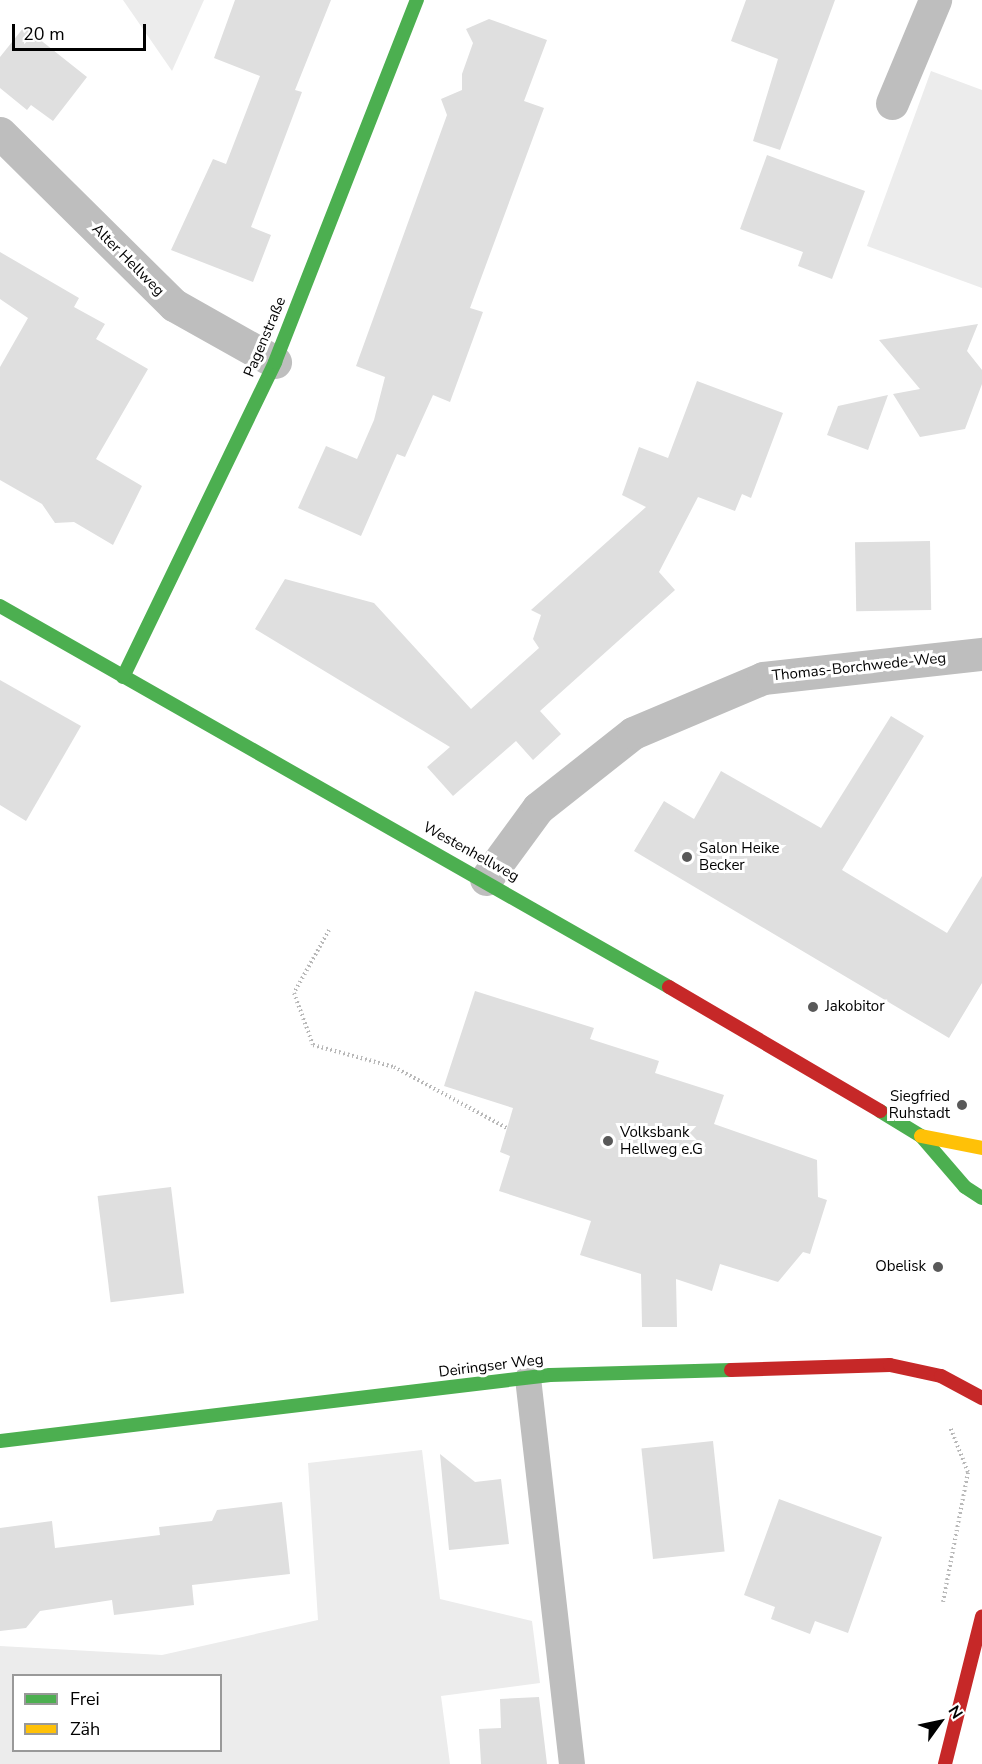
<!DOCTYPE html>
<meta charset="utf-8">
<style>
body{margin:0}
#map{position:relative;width:982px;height:1764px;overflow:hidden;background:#fff;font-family:"Nunito Sans",sans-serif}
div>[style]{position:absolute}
.green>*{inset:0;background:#ececec}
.building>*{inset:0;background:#dfdfdf;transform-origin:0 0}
.path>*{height:4px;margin-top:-2px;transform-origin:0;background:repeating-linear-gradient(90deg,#b9b9b9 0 1.5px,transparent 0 4.5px)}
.lane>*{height:26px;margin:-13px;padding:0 13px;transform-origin:13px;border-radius:13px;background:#bebebe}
.street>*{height:33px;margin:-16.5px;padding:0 16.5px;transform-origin:16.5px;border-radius:16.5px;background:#bebebe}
.fast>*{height:14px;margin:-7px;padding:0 7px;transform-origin:7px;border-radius:7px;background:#4caf50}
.slow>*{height:14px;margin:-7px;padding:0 7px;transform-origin:7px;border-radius:7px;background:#ffc107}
.jam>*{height:14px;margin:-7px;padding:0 7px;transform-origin:7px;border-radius:7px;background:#c62828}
.dots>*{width:16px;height:16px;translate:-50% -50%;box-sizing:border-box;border:3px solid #fff;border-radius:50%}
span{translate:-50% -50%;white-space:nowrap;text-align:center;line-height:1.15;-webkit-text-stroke:6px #fff;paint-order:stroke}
.street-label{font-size:15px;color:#000}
.poi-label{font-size:15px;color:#000}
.left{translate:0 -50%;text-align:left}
.right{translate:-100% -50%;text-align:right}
.legend{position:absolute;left:12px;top:1674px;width:210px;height:78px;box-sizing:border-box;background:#fff;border:2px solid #999;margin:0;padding:8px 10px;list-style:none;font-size:18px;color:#000}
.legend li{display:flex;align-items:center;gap:12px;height:30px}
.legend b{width:30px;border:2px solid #999}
.north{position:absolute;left:910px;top:1692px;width:60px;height:60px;-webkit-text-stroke:4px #fff;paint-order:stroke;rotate:57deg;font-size:16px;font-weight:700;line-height:24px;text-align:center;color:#000}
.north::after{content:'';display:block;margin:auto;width:21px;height:27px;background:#000;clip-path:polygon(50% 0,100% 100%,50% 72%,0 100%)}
.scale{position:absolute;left:12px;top:24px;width:134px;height:27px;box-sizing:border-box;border:3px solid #000;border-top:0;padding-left:8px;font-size:18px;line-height:21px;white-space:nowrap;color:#000;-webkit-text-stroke:4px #fff;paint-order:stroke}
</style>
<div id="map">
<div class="green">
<div style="clip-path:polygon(123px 0,204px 0,172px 71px)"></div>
<div style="clip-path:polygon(931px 71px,982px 90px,982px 288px,867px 246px)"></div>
<div style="clip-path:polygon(evenodd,422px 1450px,440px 1599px,532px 1621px,540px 1683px,441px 1696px,450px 1764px,0 1764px,0 1646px,162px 1655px,318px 1620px,308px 1463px,422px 1450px,14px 1676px,220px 1676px,220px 1750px,14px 1750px,14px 1676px)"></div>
</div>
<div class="building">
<div style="clip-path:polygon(235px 0,331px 0,295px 90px,302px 92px,251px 227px,271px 235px,253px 282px,171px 250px,213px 159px,226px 164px,260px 76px,214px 58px)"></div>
<div style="clip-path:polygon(746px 0,835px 0,780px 150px,753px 141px,778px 59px,731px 41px)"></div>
<div style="clip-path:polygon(489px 19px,547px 40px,524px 101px,544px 108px,470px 308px,483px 312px,450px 402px,433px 395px,405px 457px,397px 454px,361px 536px,298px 508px,326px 446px,357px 459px,374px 420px,385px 377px,356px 366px,447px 115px,441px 99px,462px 90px,462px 74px,473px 43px,466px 29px)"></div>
<div style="clip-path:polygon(24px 27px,87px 77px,53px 121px,31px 105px,27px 110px,0 88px,0 57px)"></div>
<div style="clip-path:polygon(767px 155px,865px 191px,832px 279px,798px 266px,803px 252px,740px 229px)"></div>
<div style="clip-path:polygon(0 252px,79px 298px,74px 307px,105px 324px,96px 339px,148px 369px,96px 459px,142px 486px,113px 545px,74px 522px,55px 523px,42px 504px,0 480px,0 367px,28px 318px,0 299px)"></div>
<div style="clip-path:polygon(978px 324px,967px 351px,982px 370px,982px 384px,965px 429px,920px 437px,893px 394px,920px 389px,879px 340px)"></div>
<div style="clip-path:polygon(697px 381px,783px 413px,751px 498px,742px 494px,735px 511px,698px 497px,659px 572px,675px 590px,540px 711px,561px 734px,533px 760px,516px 741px,453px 796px,427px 767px,450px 747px,255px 629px,285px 579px,374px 603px,471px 709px,539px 648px,533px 639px,541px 615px,531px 610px,646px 507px,622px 495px,639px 447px,668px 458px)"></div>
<div style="clip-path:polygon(888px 395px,868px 450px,827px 435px,838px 406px)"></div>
<div style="left:930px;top:541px;width:69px;height:75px;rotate:89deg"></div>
<div style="clip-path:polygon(0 680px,81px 726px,26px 821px,0 805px)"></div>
<div style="clip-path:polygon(891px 716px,924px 736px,842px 870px,947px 933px,982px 876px,982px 983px,949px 1038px,634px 851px,664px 801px,694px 819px,721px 771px,821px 828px)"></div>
<div style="clip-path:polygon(475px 991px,594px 1028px,590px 1039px,659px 1061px,655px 1073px,724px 1095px,714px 1124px,817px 1160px,818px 1197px,827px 1200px,810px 1254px,803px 1252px,778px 1282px,720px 1264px,712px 1291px,676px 1279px,677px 1327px,642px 1327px,641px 1274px,580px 1255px,591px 1221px,499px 1191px,510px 1156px,500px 1152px,513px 1108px,444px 1086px)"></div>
<div style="left:171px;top:1187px;width:107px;height:74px;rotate:83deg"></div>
<div style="left:713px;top:1441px;width:111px;height:72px;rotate:84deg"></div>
<div style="clip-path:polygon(440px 1454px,475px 1482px,501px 1479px,509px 1544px,449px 1550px)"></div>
<div style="clip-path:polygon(779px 1499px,882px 1537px,848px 1633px,815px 1621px,810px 1634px,771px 1619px,775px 1607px,744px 1595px)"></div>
<div style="clip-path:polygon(282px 1502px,290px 1574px,192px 1585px,194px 1605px,114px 1615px,112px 1600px,40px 1611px,26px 1628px,0 1631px,0 1528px,52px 1521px,55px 1548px,160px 1535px,159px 1527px,212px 1521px,217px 1510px)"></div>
<div style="clip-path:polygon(539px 1697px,547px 1764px,481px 1764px,479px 1729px,501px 1728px,500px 1699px)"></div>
</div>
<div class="path">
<div style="left:329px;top:930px;width:72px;rotate:119.1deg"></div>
<div style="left:294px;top:993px;width:55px;rotate:69.9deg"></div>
<div style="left:313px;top:1045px;width:84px;rotate:15.2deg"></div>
<div style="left:394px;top:1067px;width:128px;rotate:28.4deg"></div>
<div style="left:943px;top:1602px;width:132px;rotate:-79.1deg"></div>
<div style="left:968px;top:1472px;width:48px;rotate:-111.8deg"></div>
</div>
<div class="lane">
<div style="left:528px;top:1378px;width:388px;rotate:83.5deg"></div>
</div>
<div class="street">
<div style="left:892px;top:103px;width:112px;rotate:-67.3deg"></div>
<div style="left:0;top:133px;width:245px;rotate:44.7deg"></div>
<div style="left:174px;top:305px;width:116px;rotate:29.4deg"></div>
<div style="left:486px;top:879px;width:88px;rotate:-53.8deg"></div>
<div style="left:538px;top:808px;width:121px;rotate:-38.3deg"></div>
<div style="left:633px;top:733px;width:141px;rotate:-22.9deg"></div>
<div style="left:763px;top:678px;width:220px;rotate:-6.3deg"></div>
</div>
<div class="fast">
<div style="left:0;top:606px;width:770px;rotate:29.66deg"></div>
<div style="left:123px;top:677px;width:350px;rotate:-64.2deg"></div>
<div style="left:275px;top:362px;width:389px;rotate:-68.6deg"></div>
<div style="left:880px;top:1111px;width:48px;rotate:31.4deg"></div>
<div style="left:921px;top:1136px;width:67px;rotate:49.2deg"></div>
<div style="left:965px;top:1187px;width:20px;rotate:33deg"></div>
<div style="left:0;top:1441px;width:554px;rotate:-6.84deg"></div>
<div style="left:550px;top:1375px;width:181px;rotate:-1.6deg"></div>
</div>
<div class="slow">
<div style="left:921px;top:1136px;width:62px;rotate:11.1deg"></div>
</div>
<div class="jam">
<div style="left:669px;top:987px;width:245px;rotate:30.4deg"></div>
<div style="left:731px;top:1370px;width:159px;rotate:-1.8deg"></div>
<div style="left:890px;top:1365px;width:52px;rotate:12.2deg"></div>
<div style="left:941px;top:1376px;width:47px;rotate:28.2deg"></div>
<div style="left:945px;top:1764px;width:152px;rotate:-75.9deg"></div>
</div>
<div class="dots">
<div style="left:687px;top:857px;background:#595959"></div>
<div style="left:813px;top:1007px;background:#595959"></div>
<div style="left:962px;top:1105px;background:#595959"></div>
<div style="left:608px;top:1141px;background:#595959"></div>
<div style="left:938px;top:1267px;background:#595959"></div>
</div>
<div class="street-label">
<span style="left:128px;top:260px;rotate:45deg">Alter Hellweg</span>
<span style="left:265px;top:337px;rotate:-67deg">Pagenstraße</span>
<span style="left:859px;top:667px;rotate:-6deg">Thomas-Borchwede-Weg</span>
<span style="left:471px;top:852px;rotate:29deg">Westenhellweg</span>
<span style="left:491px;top:1366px;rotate:-7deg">Deiringser Weg</span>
</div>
<div class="poi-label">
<span class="left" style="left:699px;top:857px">Salon Heike<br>Becker</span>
<span class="left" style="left:825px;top:1007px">Jakobitor</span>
<span class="right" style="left:950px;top:1105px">Siegfried<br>Ruhstadt</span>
<span class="left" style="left:620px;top:1141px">Volksbank<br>Hellweg e.G</span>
<span class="right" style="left:926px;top:1267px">Obelisk</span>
</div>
<ul class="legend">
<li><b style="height:8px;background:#4caf50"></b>Frei</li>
<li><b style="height:8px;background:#ffc107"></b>Zäh</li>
</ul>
<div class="north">N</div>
<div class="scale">20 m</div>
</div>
